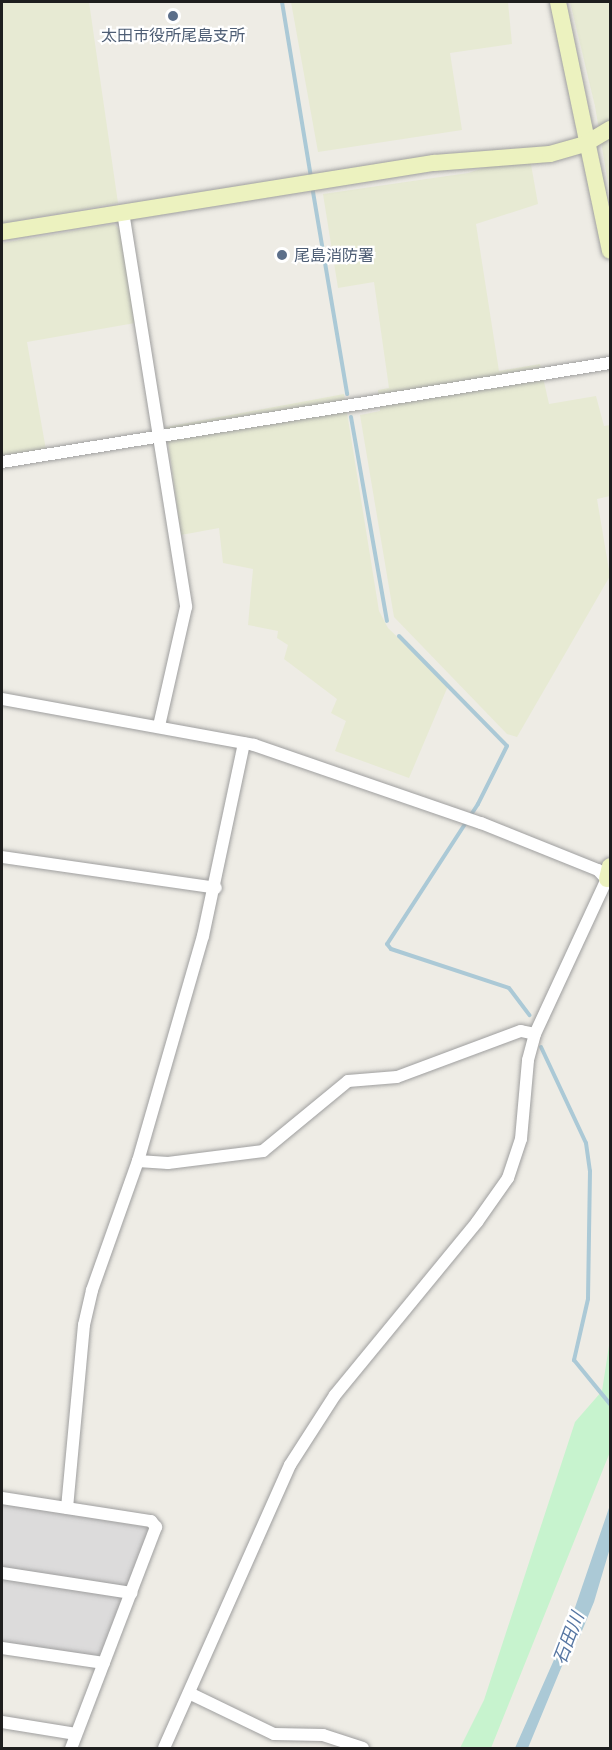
<!DOCTYPE html>
<meta charset="utf-8">
<style>
body{margin:0}
#map{position:relative;width:612px;height:1750px;overflow:hidden;background:#eeece5;font-family:"Open Sans","Noto Sans JP",sans-serif}
div>[style]{position:absolute}
.residential>*{inset:0;background:#dcdbdb}
.farmland>*{inset:0;background:#e7ead3}
.park>*{inset:0;background:#c7f3ce}
.water>*{inset:0;background:#abc9d6}
.stream>*{height:4px;margin:-2px;padding:0 2px;transform-origin:2px;border-radius:2px;background:#abc9d6}
.roads{filter:drop-shadow(0 0 2px #9f9f9f) drop-shadow(0 0 2px #9f9f9f)}
.street>*{height:12px;margin:-6px;padding:0 6px;transform-origin:6px;border-radius:6px;background:#fff}
.secondary>*{height:16px;margin:-8px;padding:0 8px;transform-origin:8px;border-radius:8px;background:#ecf2bf}
.dots>*{width:16px;height:16px;translate:-50% -50%;box-sizing:border-box;border:3px solid #fff;border-radius:50%}
span{translate:-50% -50%;white-space:nowrap;text-align:center;line-height:1.15;-webkit-text-stroke:4.5px #fff;paint-order:stroke}
.service-label{font-size:16px;color:#4e5e75}
.left{translate:0 -50%;text-align:left}
.water-label{font-size:18px;color:#5676a2;font-style:italic}
.frame{position:absolute;inset:0;border:3px solid #1e1e1e;pointer-events:none}
</style>
<div id="map">
<div class="residential">
<div style="clip-path:polygon(2px 1504px,147px 1527px,150px 1533px,102px 1653px,96px 1657px,2px 1643px)"></div>
</div>
<div class="farmland">
<div style="clip-path:polygon(2px 2px,89px 2px,118px 203px,2px 223px)"></div>
<div style="clip-path:polygon(291px 2px,508px 2px,512px 44px,450px 53px,462px 130px,318px 152px)"></div>
<div style="clip-path:polygon(570px 2px,610px 2px,610px 195px,595px 106px)"></div>
<div style="clip-path:polygon(529px 153px,538px 204px,476px 224px,499px 371px,540px 364px,549px 404px,596px 396px,604px 426px,610px 425px,610px 496px,597px 499px,610px 576px,517px 737px,507px 734px,394px 617px,360px 415px,380px 411px,378px 390px,389px 388px,374px 282px,338px 288px,323px 194px,468px 173px)"></div>
<div style="clip-path:polygon(114px 224px,120px 230px,135px 323px,27px 342px,46px 450px,2px 455px,2px 243px)"></div>
<div style="clip-path:polygon(344px 394px,379px 611px,388px 628px,448px 686px,409px 778px,335px 751px,346px 721px,331px 713px,337px 699px,284px 659px,288px 645px,277px 638px,278px 631px,248px 625px,253px 569px,223px 563px,219px 528px,181px 535px,166px 427px)"></div>
</div>
<div class="park">
<div style="clip-path:polygon(610px 1339px,610px 1452px,491px 1748px,460px 1748px,484px 1700px,575px 1422px,602px 1391px)"></div>
</div>
<div class="water">
<div style="clip-path:polygon(610px 1505px,610px 1548px,594px 1602px,579px 1638px,571px 1644px,528px 1748px,515px 1748px,568px 1628px)"></div>
</div>
<div class="stream">
<div style="left:282px;top:2px;width:178px;rotate:80.6deg"></div>
<div style="left:312px;top:186px;width:211px;rotate:80.4deg"></div>
<div style="left:351px;top:417px;width:207px;rotate:80deg"></div>
<div style="left:399px;top:636px;width:154px;rotate:45.5deg"></div>
<div style="left:507px;top:746px;width:65px;rotate:116.6deg"></div>
<div style="left:478px;top:804px;width:167px;rotate:123deg"></div>
<div style="left:387px;top:944px;width:6px;rotate:51deg"></div>
<div style="left:391px;top:949px;width:124px;rotate:18.3deg"></div>
<div style="left:509px;top:988px;width:34px;rotate:53deg"></div>
<div style="left:541px;top:1047px;width:106px;rotate:64.9deg"></div>
<div style="left:586px;top:1143px;width:28px;rotate:82deg"></div>
<div style="left:590px;top:1171px;width:128px;rotate:90.9deg"></div>
<div style="left:588px;top:1299px;width:63px;rotate:102.9deg"></div>
<div style="left:574px;top:1360px;width:57px;rotate:50.7deg"></div>
</div>
<div class="roads">
<div class="street">
<div style="left:123px;top:212px;width:400px;rotate:80.9deg"></div>
<div style="left:186px;top:607px;width:122px;rotate:102.8deg"></div>
<div style="left:2px;top:462px;width:616px;rotate:-9.25deg"></div>
<div style="left:2px;top:699px;width:256px;rotate:10.3deg"></div>
<div style="left:254px;top:745px;width:240px;rotate:19deg"></div>
<div style="left:481px;top:823px;width:126px;rotate:21.9deg"></div>
<div style="left:598px;top:870px;width:18px;rotate:47deg"></div>
<div style="left:2px;top:857px;width:216px;rotate:8.2deg"></div>
<div style="left:138px;top:1161px;width:30px;rotate:4deg"></div>
<div style="left:168px;top:1163px;width:96px;rotate:-7.2deg"></div>
<div style="left:263px;top:1151px;width:110px;rotate:-39.5deg"></div>
<div style="left:348px;top:1081px;width:49px;rotate:-4.7deg"></div>
<div style="left:397px;top:1077px;width:132px;rotate:-20.4deg"></div>
<div style="left:521px;top:1031px;width:14px;rotate:12deg"></div>
<div style="left:2px;top:1498px;width:151px;rotate:8.8deg"></div>
<div style="left:151px;top:1521px;width:8px;rotate:50deg"></div>
<div style="left:156px;top:1527px;width:237px;rotate:111deg"></div>
<div style="left:67px;top:1508px;width:184px;rotate:-84.7deg"></div>
<div style="left:84px;top:1325px;width:36px;rotate:-77deg"></div>
<div style="left:92px;top:1290px;width:137px;rotate:-70.4deg"></div>
<div style="left:138px;top:1161px;width:234px;rotate:-73.9deg"></div>
<div style="left:203px;top:936px;width:197px;rotate:-78deg"></div>
<div style="left:2px;top:1573px;width:131px;rotate:8.8deg"></div>
<div style="left:2px;top:1648px;width:103px;rotate:8.4deg"></div>
<div style="left:189px;top:1693px;width:94px;rotate:25.8deg"></div>
<div style="left:274px;top:1734px;width:49px;rotate:1.2deg"></div>
<div style="left:323px;top:1735px;width:42px;rotate:18deg"></div>
<div style="left:2px;top:1722px;width:75px;rotate:9.2deg"></div>
<div style="left:164px;top:1748px;width:310px;rotate:-66deg"></div>
<div style="left:290px;top:1465px;width:83px;rotate:-57.3deg"></div>
<div style="left:335px;top:1395px;width:224px;rotate:-50.6deg"></div>
<div style="left:477px;top:1222px;width:54px;rotate:-54.8deg"></div>
<div style="left:508px;top:1178px;width:41px;rotate:-71.6deg"></div>
<div style="left:521px;top:1139px;width:79px;rotate:-84.9deg"></div>
<div style="left:528px;top:1060px;width:27px;rotate:-75deg"></div>
<div style="left:535px;top:1034px;width:171px;rotate:-65.1deg"></div>
</div>
<div class="secondary">
<div style="left:558px;top:2px;width:254px;rotate:78.2deg"></div>
<div style="left:2px;top:232px;width:437px;rotate:-9.1deg"></div>
<div style="left:434px;top:163px;width:116px;rotate:-4.4deg"></div>
<div style="left:550px;top:154px;width:36px;rotate:-16deg"></div>
<div style="left:585px;top:144px;width:29px;rotate:-31deg"></div>
<div style="left:607px;top:879px;width:13px;rotate:-77deg"></div>
</div>
</div>
<div class="dots">
<div style="left:173px;top:16px;background:#5c6f8a"></div>
<div style="left:282px;top:255px;background:#5c6f8a"></div>
</div>
<div class="service-label">
<span style="left:173px;top:35px">太田市役所尾島支所</span>
<span class="left" style="left:294px;top:255px">尾島消防署</span>
</div>
<div class="water-label">
<span style="left:568px;top:1638px;rotate:-69deg">石田川</span>
</div>
<div class="frame"></div>
</div>
